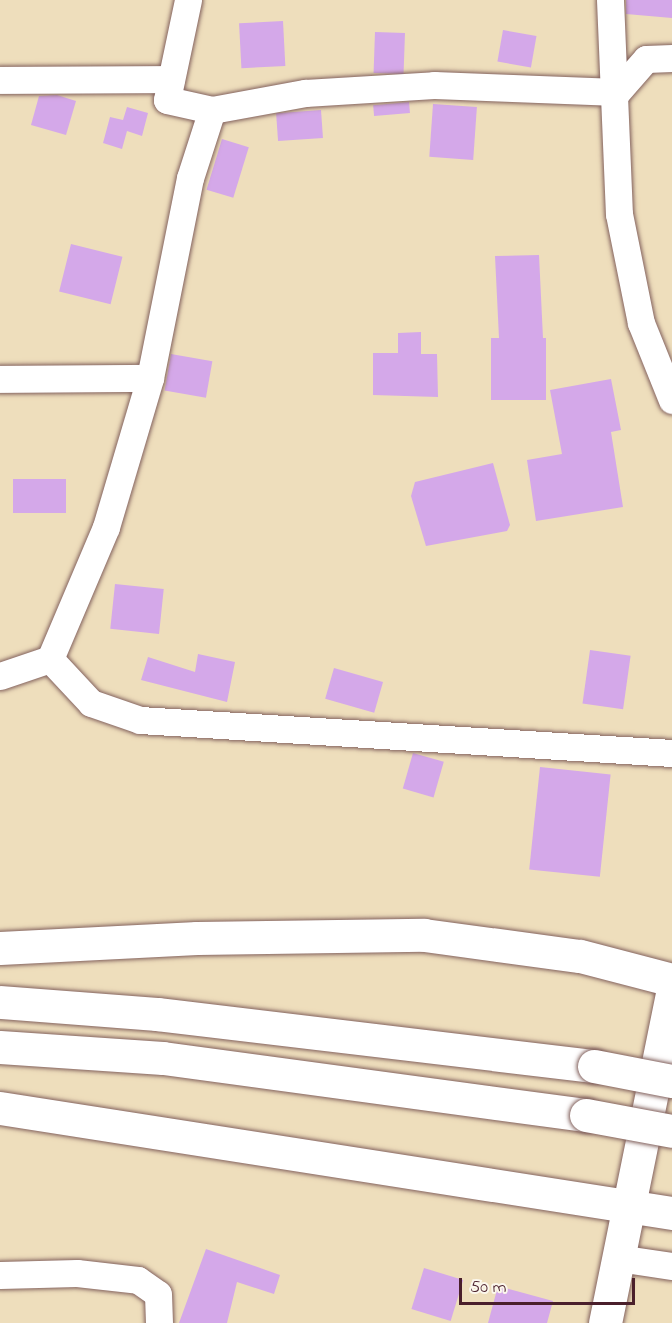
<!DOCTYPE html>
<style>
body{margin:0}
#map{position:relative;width:672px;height:1323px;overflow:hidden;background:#eedebc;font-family:"Indie Flower",sans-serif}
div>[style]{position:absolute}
.building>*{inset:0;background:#d4a8e9;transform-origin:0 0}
.roads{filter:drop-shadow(0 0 2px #83625e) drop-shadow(0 0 2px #83625e)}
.minor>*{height:27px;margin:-13.5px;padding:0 13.5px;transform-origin:13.5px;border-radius:13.5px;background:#fff}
.major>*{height:33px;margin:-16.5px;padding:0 16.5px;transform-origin:16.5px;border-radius:16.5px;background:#fff}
.highway>*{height:33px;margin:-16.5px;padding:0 16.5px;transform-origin:16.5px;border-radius:16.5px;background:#fff}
.bridges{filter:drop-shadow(0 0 2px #83625e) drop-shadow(0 0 2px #83625e)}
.highway-bridge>*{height:33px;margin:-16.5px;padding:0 16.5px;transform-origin:16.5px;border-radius:16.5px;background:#fff}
span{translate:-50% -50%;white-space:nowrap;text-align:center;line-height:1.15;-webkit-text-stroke:5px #fbf7ec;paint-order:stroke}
.scale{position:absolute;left:459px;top:1278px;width:176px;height:27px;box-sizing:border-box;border:3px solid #4a1f2b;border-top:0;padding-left:8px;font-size:18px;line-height:21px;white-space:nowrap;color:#4a1f2b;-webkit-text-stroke:4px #fbf7ec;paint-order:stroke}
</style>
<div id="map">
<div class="building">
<div style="clip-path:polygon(626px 0,672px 0,672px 18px,626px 14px)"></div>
<div style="left:283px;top:21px;width:45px;height:44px;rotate:87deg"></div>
<div style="left:503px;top:30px;width:34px;height:32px;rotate:10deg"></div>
<div style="left:375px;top:32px;width:30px;height:41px;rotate:2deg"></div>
<div style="clip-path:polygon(57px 95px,76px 101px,66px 135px,31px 125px,39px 96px)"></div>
<div style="left:409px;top:102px;width:11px;height:36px;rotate:85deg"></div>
<div style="left:433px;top:104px;width:44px;height:53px;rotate:4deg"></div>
<div style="clip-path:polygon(127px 107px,148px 113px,142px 136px,127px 131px,122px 149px,103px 143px,110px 117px,123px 120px)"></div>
<div style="left:321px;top:110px;width:28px;height:45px;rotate:86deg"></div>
<div style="left:222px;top:139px;width:28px;height:53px;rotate:17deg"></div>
<div style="left:71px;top:244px;width:53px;height:49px;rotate:14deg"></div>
<div style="clip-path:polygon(539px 255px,543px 338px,546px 338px,546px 400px,491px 400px,491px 338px,499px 338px,495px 256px)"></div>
<div style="clip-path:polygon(421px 332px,421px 354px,437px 354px,438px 397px,373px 395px,373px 353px,398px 353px,398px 333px)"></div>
<div style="left:171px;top:354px;width:42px;height:37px;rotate:10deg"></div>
<div style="clip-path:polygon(611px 379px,621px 430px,611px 432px,623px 507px,536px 521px,527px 460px,562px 454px,550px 390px)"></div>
<div style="clip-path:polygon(493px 463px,510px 525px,507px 531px,426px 546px,411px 496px,415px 482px)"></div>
<div style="left:13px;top:479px;width:53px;height:34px"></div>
<div style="left:115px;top:584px;width:49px;height:45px;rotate:6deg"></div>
<div style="left:590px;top:650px;width:41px;height:54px;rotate:8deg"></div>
<div style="clip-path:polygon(198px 654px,235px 662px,227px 702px,141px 680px,148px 657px,195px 672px)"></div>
<div style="left:334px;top:668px;width:51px;height:32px;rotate:16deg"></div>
<div style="left:413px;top:753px;width:32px;height:37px;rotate:16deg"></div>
<div style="left:540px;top:767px;width:71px;height:103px;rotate:6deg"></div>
<div style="clip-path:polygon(206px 1249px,280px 1275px,274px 1294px,237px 1282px,227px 1323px,179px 1323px)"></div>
<div style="left:424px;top:1268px;width:41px;height:43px;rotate:17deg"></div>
<div style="clip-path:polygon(498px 1286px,553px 1301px,547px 1323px,488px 1323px)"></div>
</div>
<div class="roads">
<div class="minor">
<div style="left:188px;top:0;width:102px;rotate:101.9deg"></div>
<div style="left:167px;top:100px;width:46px;rotate:12.5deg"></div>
<div style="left:610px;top:0;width:214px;rotate:87.6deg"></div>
<div style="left:619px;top:214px;width:111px;rotate:78.6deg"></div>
<div style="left:641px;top:323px;width:83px;rotate:68.1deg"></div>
<div style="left:0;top:80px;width:171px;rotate:-0.3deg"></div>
<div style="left:0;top:379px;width:150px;rotate:-0.4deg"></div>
<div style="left:50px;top:659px;width:60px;rotate:47deg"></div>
<div style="left:91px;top:703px;width:52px;rotate:19.1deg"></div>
<div style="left:140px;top:720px;width:533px;rotate:3.55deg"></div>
<div style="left:0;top:676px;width:53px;rotate:-18.8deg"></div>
<div style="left:50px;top:659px;width:143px;rotate:-67deg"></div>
<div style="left:106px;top:527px;width:155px;rotate:-73.5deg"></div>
<div style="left:150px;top:378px;width:204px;rotate:-78.7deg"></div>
<div style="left:190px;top:178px;width:71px;rotate:-72.1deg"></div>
<div style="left:212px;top:110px;width:95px;rotate:-10.4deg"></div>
<div style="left:305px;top:93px;width:129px;rotate:-3.5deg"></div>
<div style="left:434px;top:85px;width:183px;rotate:2.2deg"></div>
<div style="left:617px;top:92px;width:44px;rotate:-48.7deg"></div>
<div style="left:646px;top:59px;width:26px;rotate:-2deg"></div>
<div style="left:618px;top:1258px;width:55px;rotate:8.4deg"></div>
<div style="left:0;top:1275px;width:77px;rotate:-1.5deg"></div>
<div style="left:77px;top:1273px;width:61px;rotate:6.5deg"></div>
<div style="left:138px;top:1280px;width:24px;rotate:35deg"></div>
<div style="left:158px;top:1294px;width:29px;rotate:88deg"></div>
</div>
<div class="major">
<div style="left:605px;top:1323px;width:337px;rotate:-78.5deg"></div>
</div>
<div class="highway">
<div style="left:0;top:948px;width:197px;rotate:-2.9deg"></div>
<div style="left:197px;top:938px;width:227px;rotate:-0.8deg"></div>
<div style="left:424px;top:935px;width:157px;rotate:7.7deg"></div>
<div style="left:580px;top:956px;width:95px;rotate:14.6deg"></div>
<div style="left:0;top:1002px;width:157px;rotate:4.4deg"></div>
<div style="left:157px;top:1014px;width:440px;rotate:6.8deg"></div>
<div style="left:0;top:1047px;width:163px;rotate:3.9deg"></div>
<div style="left:163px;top:1058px;width:427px;rotate:7.7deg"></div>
<div style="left:0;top:1108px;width:680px;rotate:8.88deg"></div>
</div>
</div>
<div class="bridges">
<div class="highway-bridge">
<div style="left:594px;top:1066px;width:79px;rotate:10.9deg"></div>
<div style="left:586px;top:1115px;width:87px;rotate:10.5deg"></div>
</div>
</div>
<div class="scale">50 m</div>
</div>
